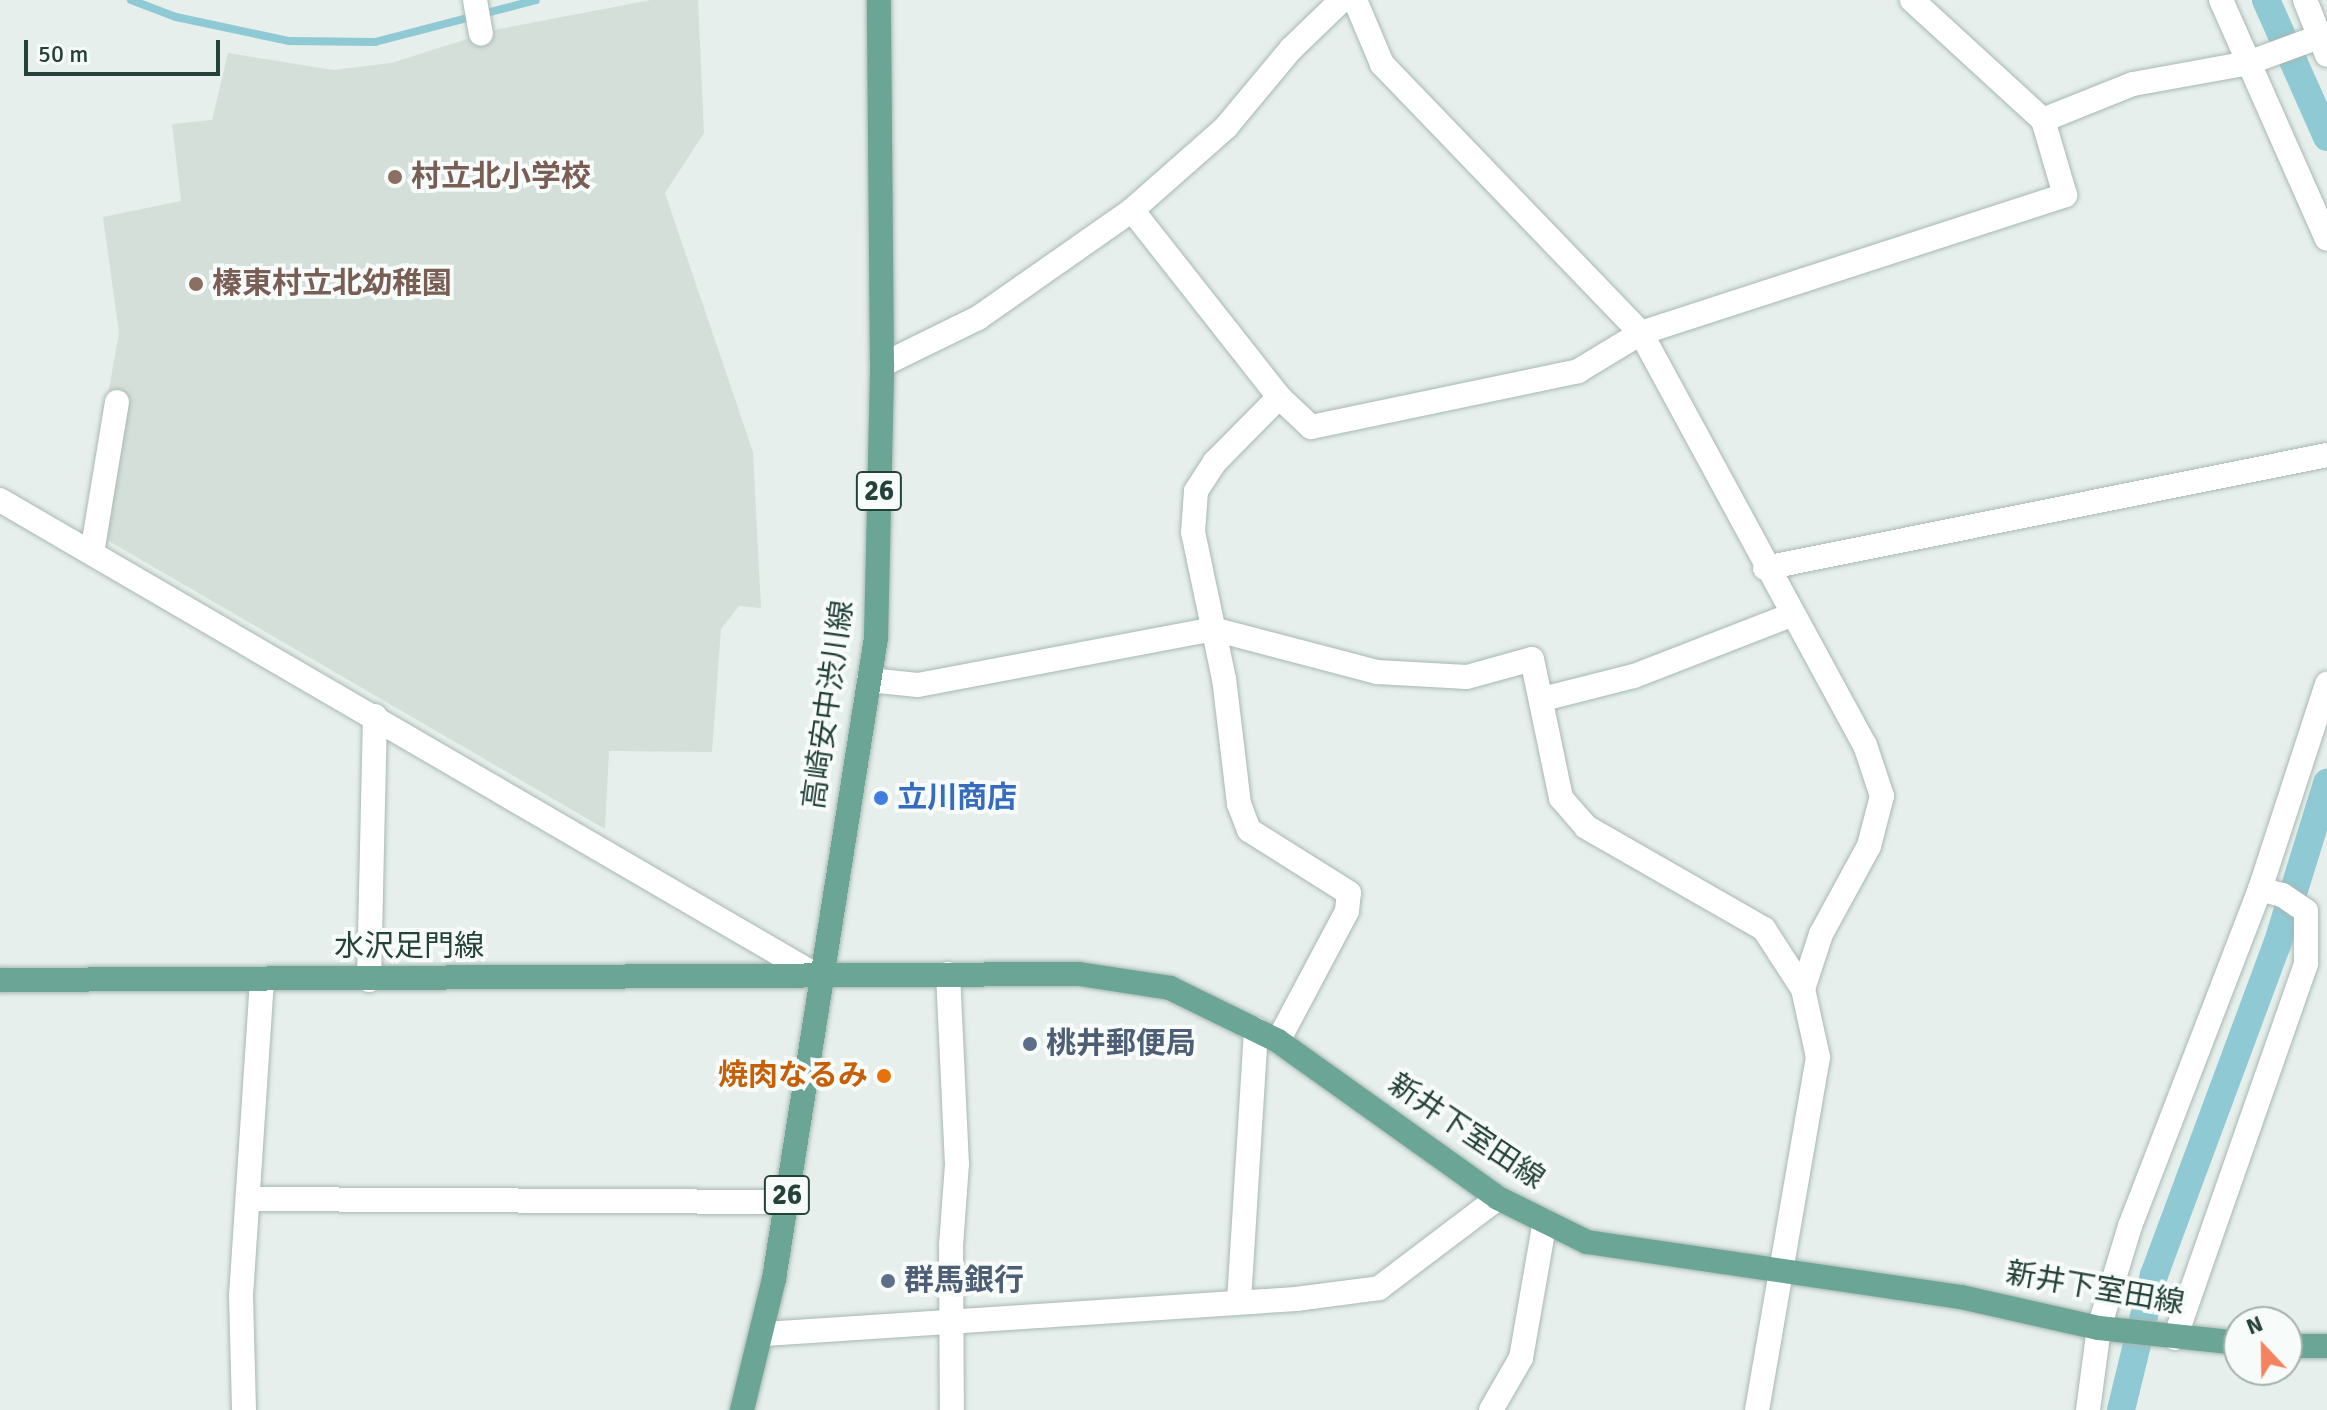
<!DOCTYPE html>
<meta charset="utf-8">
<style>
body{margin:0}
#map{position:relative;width:2327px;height:1410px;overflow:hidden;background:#e6efeb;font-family:Signika,"Noto Sans JP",sans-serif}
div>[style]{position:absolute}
.built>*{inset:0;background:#d4dfda}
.stream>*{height:8px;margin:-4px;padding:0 4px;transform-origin:4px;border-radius:4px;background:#8ec9d4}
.canal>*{height:28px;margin:-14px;padding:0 14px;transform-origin:14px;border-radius:14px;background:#8ec9d4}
.roads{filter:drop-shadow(0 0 2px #a8b8b2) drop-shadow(0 0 2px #a8b8b2)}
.minor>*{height:24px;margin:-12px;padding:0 12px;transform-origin:12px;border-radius:12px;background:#fff}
.major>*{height:24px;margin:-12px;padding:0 12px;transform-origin:12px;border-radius:12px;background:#6aa596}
.dots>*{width:22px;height:22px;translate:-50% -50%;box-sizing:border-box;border:4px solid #f7fbf9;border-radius:50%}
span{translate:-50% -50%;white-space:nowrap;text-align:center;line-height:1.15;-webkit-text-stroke:8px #f7fbf9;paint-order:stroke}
.shield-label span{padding:2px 6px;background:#f7fbf9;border:2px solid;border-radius:6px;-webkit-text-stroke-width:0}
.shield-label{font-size:28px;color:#24423a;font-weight:700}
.education-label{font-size:30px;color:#785e54;font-weight:700}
.left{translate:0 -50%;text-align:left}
.street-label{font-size:30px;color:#24423a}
.shop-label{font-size:30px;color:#366cbe;font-weight:700}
.service-label{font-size:30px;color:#4e5e75;font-weight:700}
.food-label{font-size:30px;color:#c56008;font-weight:700}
.right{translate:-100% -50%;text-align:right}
.north{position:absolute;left:2223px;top:1306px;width:80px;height:80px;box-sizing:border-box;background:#f7fbf9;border:2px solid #a3b1ad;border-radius:50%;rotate:338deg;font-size:22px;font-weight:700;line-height:32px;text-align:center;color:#24423a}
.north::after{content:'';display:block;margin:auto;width:28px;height:36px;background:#f4845f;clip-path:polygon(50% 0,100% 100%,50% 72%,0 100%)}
.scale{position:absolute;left:24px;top:40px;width:196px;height:36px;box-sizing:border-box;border:4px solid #24423a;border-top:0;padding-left:10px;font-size:24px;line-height:28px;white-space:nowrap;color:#24423a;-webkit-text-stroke:6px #f7fbf9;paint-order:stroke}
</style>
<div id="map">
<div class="built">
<div style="clip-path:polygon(651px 0,698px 0,704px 133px,665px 193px,753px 452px,761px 608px,739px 606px,721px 629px,712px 752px,609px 751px,605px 829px,107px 540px,127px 404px,107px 400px,119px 333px,103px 217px,181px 201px,172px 124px,212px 120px,228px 53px,333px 70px,391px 63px,499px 29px)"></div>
</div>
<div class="stream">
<div style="left:131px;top:0;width:48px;rotate:20.7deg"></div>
<div style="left:176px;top:17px;width:116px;rotate:12deg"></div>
<div style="left:289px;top:41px;width:86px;rotate:0.7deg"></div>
<div style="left:375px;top:42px;width:166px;rotate:-14.6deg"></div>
</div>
<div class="canal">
<div style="left:2266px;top:0;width:150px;rotate:66deg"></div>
<div style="left:2121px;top:1410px;width:139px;rotate:-76.3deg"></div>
<div style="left:2154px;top:1275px;width:352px;rotate:-69.6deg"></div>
<div style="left:2277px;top:945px;width:170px;rotate:-72.8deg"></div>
</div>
<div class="roads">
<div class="minor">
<div style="left:475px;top:0;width:34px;rotate:80deg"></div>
<div style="left:1355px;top:0;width:69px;rotate:67.1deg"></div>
<div style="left:1382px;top:64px;width:373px;rotate:46.1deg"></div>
<div style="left:1641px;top:333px;width:469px;rotate:61.5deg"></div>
<div style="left:1865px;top:745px;width:54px;rotate:71.6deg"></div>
<div style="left:1882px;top:796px;width:52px;rotate:104.6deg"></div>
<div style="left:1869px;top:846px;width:100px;rotate:118.6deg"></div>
<div style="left:1821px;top:934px;width:58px;rotate:108.1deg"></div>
<div style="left:1803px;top:989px;width:70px;rotate:77.6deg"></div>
<div style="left:1818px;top:1057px;width:358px;rotate:99.8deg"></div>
<div style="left:1912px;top:0;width:178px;rotate:42.5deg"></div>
<div style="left:2221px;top:0;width:261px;rotate:66.1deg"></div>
<div style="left:2305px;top:0;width:59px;rotate:68.2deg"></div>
<div style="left:1132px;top:210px;width:238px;rotate:51.8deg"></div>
<div style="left:1279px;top:397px;width:44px;rotate:43.2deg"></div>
<div style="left:1311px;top:427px;width:273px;rotate:-11.8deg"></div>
<div style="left:1578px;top:371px;width:74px;rotate:-31.1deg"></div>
<div style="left:1641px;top:333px;width:446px;rotate:-18deg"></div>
<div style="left:2065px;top:195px;width:78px;rotate:-106.3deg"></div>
<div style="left:2043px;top:120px;width:97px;rotate:-21.8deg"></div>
<div style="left:2133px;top:84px;width:117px;rotate:-10.3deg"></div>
<div style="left:2248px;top:63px;width:84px;rotate:-20.2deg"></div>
<div style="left:882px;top:365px;width:107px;rotate:-26.1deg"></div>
<div style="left:978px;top:318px;width:188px;rotate:-35deg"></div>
<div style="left:1132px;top:210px;width:125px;rotate:-41.4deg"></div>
<div style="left:1226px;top:127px;width:102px;rotate:-50.2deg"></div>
<div style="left:1291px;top:49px;width:71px;rotate:-43.9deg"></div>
<div style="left:0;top:500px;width:948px;rotate:30.22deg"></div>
<div style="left:92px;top:553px;width:153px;rotate:-80.6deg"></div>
<div style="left:1765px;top:568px;width:573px;rotate:-11.37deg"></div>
<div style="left:869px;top:680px;width:49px;rotate:5.8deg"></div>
<div style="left:918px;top:685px;width:300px;rotate:-10.7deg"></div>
<div style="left:1213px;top:629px;width:170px;rotate:14.7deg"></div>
<div style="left:1377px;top:672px;width:90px;rotate:3.2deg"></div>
<div style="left:1467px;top:677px;width:67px;rotate:-15.5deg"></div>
<div style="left:1532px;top:659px;width:142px;rotate:78.2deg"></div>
<div style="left:1561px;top:798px;width:38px;rotate:49deg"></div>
<div style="left:1586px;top:827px;width:205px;rotate:29.8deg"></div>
<div style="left:1764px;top:929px;width:72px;rotate:57deg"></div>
<div style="left:1543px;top:699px;width:94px;rotate:-14.2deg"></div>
<div style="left:1634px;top:676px;width:168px;rotate:-21.2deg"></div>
<div style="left:948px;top:974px;width:190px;rotate:87.3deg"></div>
<div style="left:957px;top:1164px;width:81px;rotate:94.2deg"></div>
<div style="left:951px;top:1245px;width:165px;rotate:89.7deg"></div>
<div style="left:369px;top:980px;width:264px;rotate:-88.7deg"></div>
<div style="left:1278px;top:1041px;width:147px;rotate:-62deg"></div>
<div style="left:1347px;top:911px;width:18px;rotate:-84deg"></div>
<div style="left:1349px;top:893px;width:118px;rotate:-147.8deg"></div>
<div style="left:1249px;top:830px;width:28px;rotate:-111deg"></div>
<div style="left:1239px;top:804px;width:126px;rotate:-96.8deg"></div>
<div style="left:1224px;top:679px;width:150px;rotate:-101.9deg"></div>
<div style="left:1193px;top:532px;width:41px;rotate:-85.8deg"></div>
<div style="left:1196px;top:491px;width:35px;rotate:-57deg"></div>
<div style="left:1215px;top:462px;width:91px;rotate:-45.4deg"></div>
<div style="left:248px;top:1199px;width:538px;rotate:0.32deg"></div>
<div style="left:1239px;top:1301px;width:272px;rotate:-86.4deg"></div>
<div style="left:765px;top:1334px;width:532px;rotate:-3.77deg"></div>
<div style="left:1296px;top:1299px;width:84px;rotate:-7.5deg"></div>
<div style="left:1379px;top:1288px;width:149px;rotate:-37.1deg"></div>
<div style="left:2175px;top:1338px;width:397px;rotate:-70.7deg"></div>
<div style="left:2306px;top:963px;width:52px;rotate:-90deg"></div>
<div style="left:2306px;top:911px;width:29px;rotate:-146deg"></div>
<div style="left:2282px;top:895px;width:23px;rotate:-165deg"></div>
<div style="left:244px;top:1410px;width:114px;rotate:-91.5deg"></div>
<div style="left:241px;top:1296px;width:317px;rotate:-86.2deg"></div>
<div style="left:1491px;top:1410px;width:60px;rotate:-60deg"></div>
<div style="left:1521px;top:1358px;width:139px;rotate:-80.1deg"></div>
<div style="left:2088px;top:1410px;width:83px;rotate:-82.4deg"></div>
<div style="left:2099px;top:1328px;width:107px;rotate:-73.1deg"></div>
<div style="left:2130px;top:1226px;width:361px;rotate:-68.9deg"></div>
<div style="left:2260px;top:889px;width:216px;rotate:-71.9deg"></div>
</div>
<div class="major">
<div style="left:0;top:980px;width:1079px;rotate:-0.32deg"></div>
<div style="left:1079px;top:974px;width:92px;rotate:8.7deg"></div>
<div style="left:1170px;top:988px;width:120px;rotate:26.1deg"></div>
<div style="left:1278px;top:1041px;width:270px;rotate:35.5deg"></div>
<div style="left:1498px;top:1198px;width:99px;rotate:26.3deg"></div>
<div style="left:1587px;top:1242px;width:378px;rotate:8.4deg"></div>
<div style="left:1961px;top:1297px;width:141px;rotate:12.7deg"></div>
<div style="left:2099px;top:1328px;width:141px;rotate:6.1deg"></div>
<div style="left:2287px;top:1346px;width:40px"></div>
<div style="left:742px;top:1410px;width:135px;rotate:-76.3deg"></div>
<div style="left:774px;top:1279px;width:649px;rotate:-80.96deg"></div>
<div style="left:876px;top:638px;width:273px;rotate:-88.7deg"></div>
<div style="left:882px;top:365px;width:365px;rotate:-90.5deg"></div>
</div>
</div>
<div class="dots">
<div style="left:395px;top:177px;background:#8d6e63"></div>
<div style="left:196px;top:284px;background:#8d6e63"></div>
<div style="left:881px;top:798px;background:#3f7fe0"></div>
<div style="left:1030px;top:1044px;background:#5c6f8a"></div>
<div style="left:884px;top:1076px;background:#e8710a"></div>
<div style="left:888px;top:1281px;background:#5c6f8a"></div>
</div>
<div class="shield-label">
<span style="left:879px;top:491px">26</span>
<span style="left:787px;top:1195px">26</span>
</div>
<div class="education-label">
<span class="left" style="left:411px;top:177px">村立北小学校</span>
<span class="left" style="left:212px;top:284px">榛東村立北幼稚園</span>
</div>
<div class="street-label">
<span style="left:829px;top:705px;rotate:-82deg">高崎安中渋川線</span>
<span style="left:409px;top:947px">水沢足門線</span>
<span style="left:1466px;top:1132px;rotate:34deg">新井下室田線</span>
<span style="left:2095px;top:1289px;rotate:10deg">新井下室田線</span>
</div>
<div class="shop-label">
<span class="left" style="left:897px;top:798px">立川商店</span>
</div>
<div class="service-label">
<span class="left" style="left:1046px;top:1044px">桃井郵便局</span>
<span class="left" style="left:904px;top:1281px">群馬銀行</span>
</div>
<div class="food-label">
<span class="right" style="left:868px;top:1076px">焼肉なるみ</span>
</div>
<div class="north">N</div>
<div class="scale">50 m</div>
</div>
